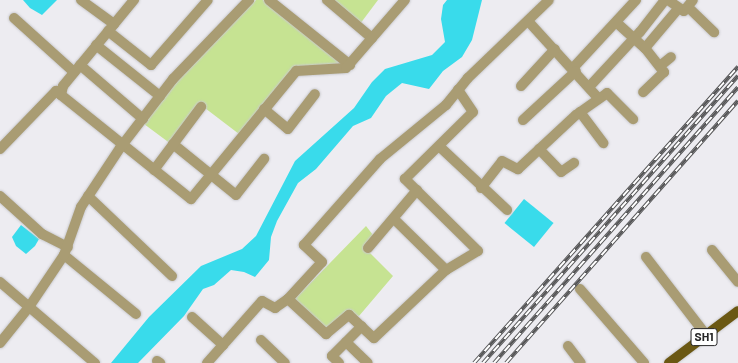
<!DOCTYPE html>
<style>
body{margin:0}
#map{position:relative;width:738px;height:363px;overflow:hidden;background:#edecf1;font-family:Barlow,sans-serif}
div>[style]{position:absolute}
.green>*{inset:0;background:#c6e392}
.water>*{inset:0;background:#39dbeb;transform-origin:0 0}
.roads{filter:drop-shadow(0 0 1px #c9c9cd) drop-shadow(0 0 1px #c9c9cd)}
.street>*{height:10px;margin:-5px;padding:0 5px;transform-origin:5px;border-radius:5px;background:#a99c73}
.primary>*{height:10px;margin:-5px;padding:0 5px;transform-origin:5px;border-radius:5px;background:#6b5813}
.rail>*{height:4px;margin-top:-2px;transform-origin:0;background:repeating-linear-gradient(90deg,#fff 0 8px,#545455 0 16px);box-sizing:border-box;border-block:1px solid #545455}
span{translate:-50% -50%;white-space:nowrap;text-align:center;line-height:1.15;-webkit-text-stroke:3px #fff;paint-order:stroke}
.shield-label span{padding:1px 3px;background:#fff;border:1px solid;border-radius:3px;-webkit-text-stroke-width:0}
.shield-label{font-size:12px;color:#272728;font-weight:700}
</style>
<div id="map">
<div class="green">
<div style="clip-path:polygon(256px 0,263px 0,344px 66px,295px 69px,239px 134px,201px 105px,171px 144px,144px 124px,168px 89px)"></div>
<div style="clip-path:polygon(331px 0,378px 0,360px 24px)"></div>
<div style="clip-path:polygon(366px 226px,373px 235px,365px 248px,393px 276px,359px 316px,349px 312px,325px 329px,293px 301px)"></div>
</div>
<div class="water">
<div style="clip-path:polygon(23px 0,57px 0,42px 15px,30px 8px)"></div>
<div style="clip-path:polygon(447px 0,482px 0,472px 40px,462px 57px,443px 71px,429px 89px,402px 83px,386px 96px,371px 118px,353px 126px,316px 169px,298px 183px,277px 221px,271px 237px,269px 260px,255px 277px,244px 272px,231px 270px,214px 285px,203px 289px,184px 316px,138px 363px,111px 363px,149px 317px,201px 266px,242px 249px,256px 236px,295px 161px,354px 108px,372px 82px,385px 69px,432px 55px,445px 42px,441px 19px,443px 5px)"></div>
<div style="left:524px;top:199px;width:38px;height:31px;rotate:39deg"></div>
<div style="clip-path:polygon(21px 225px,39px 239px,35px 246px,26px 254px,16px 246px,12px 237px)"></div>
</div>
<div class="roads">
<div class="street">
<div style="left:81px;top:0;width:41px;rotate:36deg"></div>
<div style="left:269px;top:0;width:104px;rotate:38.7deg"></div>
<div style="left:327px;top:0;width:59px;rotate:40.2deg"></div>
<div style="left:668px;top:0;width:19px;rotate:35deg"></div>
<div style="left:684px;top:11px;width:14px;rotate:-51deg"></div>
<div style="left:689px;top:8px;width:35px;rotate:44deg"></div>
<div style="left:14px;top:18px;width:81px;rotate:42deg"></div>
<div style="left:528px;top:21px;width:105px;rotate:47.7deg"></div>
<div style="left:617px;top:23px;width:38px;rotate:42deg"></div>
<div style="left:645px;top:48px;width:31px;rotate:52deg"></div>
<div style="left:664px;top:72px;width:29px;rotate:136deg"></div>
<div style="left:108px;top:31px;width:55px;rotate:38.3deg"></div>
<div style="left:151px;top:65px;width:86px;rotate:-48.8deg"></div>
<div style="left:96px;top:45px;width:82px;rotate:38.6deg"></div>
<div style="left:645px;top:48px;width:51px;rotate:-49.8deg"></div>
<div style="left:80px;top:65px;width:83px;rotate:40.6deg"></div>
<div style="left:660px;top:66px;width:14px;rotate:-39deg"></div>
<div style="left:573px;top:68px;width:93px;rotate:-47.2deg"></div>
<div style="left:521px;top:86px;width:50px;rotate:-47.4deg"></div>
<div style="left:589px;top:87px;width:75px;rotate:-47.2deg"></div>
<div style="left:640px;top:32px;width:41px;rotate:-52deg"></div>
<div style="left:61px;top:95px;width:9px;rotate:-77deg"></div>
<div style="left:63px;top:86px;width:112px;rotate:-50.5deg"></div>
<div style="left:264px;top:109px;width:31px;rotate:40deg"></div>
<div style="left:288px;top:129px;width:44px;rotate:-52.4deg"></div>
<div style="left:580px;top:112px;width:39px;rotate:53deg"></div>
<div style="left:523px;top:120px;width:72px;rotate:-42.8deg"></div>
<div style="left:173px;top:144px;width:81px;rotate:39deg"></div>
<div style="left:236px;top:195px;width:46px;rotate:-52.1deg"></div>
<div style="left:440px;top:147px;width:92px;rotate:43.2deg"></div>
<div style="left:0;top:149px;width:81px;rotate:-46deg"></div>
<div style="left:56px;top:91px;width:173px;rotate:38.7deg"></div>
<div style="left:191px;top:199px;width:166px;rotate:-50.6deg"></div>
<div style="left:296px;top:71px;width:50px;rotate:-3.4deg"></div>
<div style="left:346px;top:68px;width:90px;rotate:-49.1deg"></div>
<div style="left:539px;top:149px;width:32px;rotate:46deg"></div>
<div style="left:561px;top:172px;width:16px;rotate:-35deg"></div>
<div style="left:154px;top:170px;width:79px;rotate:-53.3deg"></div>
<div style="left:481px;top:188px;width:34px;rotate:-52deg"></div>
<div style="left:502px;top:161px;width:18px;rotate:27deg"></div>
<div style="left:518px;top:169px;width:79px;rotate:-43deg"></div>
<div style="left:576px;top:115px;width:38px;rotate:-35deg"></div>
<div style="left:607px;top:93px;width:37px;rotate:45deg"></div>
<div style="left:0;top:196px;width:57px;rotate:42.1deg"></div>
<div style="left:42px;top:234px;width:29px;rotate:27deg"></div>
<div style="left:88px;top:196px;width:116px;rotate:43.6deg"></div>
<div style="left:394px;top:219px;width:73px;rotate:44.4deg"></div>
<div style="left:446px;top:270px;width:37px;rotate:-31deg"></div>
<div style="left:478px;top:251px;width:103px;rotate:-135.4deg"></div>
<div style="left:405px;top:179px;width:95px;rotate:-44.6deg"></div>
<div style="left:473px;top:112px;width:27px;rotate:-124deg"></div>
<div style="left:368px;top:248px;width:76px;rotate:-49.8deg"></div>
<div style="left:712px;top:250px;width:41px;rotate:50.9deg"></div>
<div style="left:64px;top:255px;width:93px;rotate:39.3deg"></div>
<div style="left:646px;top:257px;width:98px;rotate:52.4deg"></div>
<div style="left:0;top:282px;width:125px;rotate:40.5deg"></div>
<div style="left:580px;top:289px;width:98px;rotate:49.1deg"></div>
<div style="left:288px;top:299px;width:52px;rotate:42.6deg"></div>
<div style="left:326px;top:334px;width:30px;rotate:-40deg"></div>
<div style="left:349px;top:315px;width:34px;rotate:43deg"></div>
<div style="left:374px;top:338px;width:99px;rotate:-43.4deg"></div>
<div style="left:192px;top:317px;width:42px;rotate:42.1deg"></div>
<div style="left:261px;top:340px;width:33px;rotate:44deg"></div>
<div style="left:346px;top:342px;width:30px;rotate:44deg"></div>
<div style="left:0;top:343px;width:46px;rotate:-51.1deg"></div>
<div style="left:29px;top:307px;width:63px;rotate:-56.1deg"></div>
<div style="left:64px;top:255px;width:51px;rotate:-70.5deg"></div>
<div style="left:81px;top:207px;width:71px;rotate:-56.5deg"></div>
<div style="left:120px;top:148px;width:87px;rotate:-52.5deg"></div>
<div style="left:173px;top:79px;width:110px;rotate:-46.1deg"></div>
<div style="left:568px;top:346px;width:21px;rotate:53deg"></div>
<div style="left:157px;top:361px;width:4px;rotate:34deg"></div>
<div style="left:207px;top:363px;width:83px;rotate:-48.4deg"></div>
<div style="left:262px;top:301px;width:15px;rotate:28deg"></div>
<div style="left:275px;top:308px;width:16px;rotate:-35deg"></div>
<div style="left:288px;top:299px;width:50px;rotate:-47.4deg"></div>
<div style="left:322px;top:262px;width:25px;rotate:-137deg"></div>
<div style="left:304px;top:245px;width:115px;rotate:-48.5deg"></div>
<div style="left:380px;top:159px;width:85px;rotate:-39.3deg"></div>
<div style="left:446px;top:105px;width:35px;rotate:-51deg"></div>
<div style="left:468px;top:78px;width:112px;rotate:-43.9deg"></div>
<div style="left:339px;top:363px;width:10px;rotate:-135deg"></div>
<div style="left:332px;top:356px;width:42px;rotate:-45deg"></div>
</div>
<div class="primary">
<div style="left:669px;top:363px;width:86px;rotate:-37deg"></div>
</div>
</div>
<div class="rail">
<div style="left:474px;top:363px;width:397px;rotate:-48.3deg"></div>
<div style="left:483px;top:363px;width:384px;rotate:-48.4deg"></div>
<div style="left:494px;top:363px;width:368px;rotate:-48.5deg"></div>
<div style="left:506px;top:363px;width:350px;rotate:-48.5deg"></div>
</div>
<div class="shield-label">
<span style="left:704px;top:337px">SH1</span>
</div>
</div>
